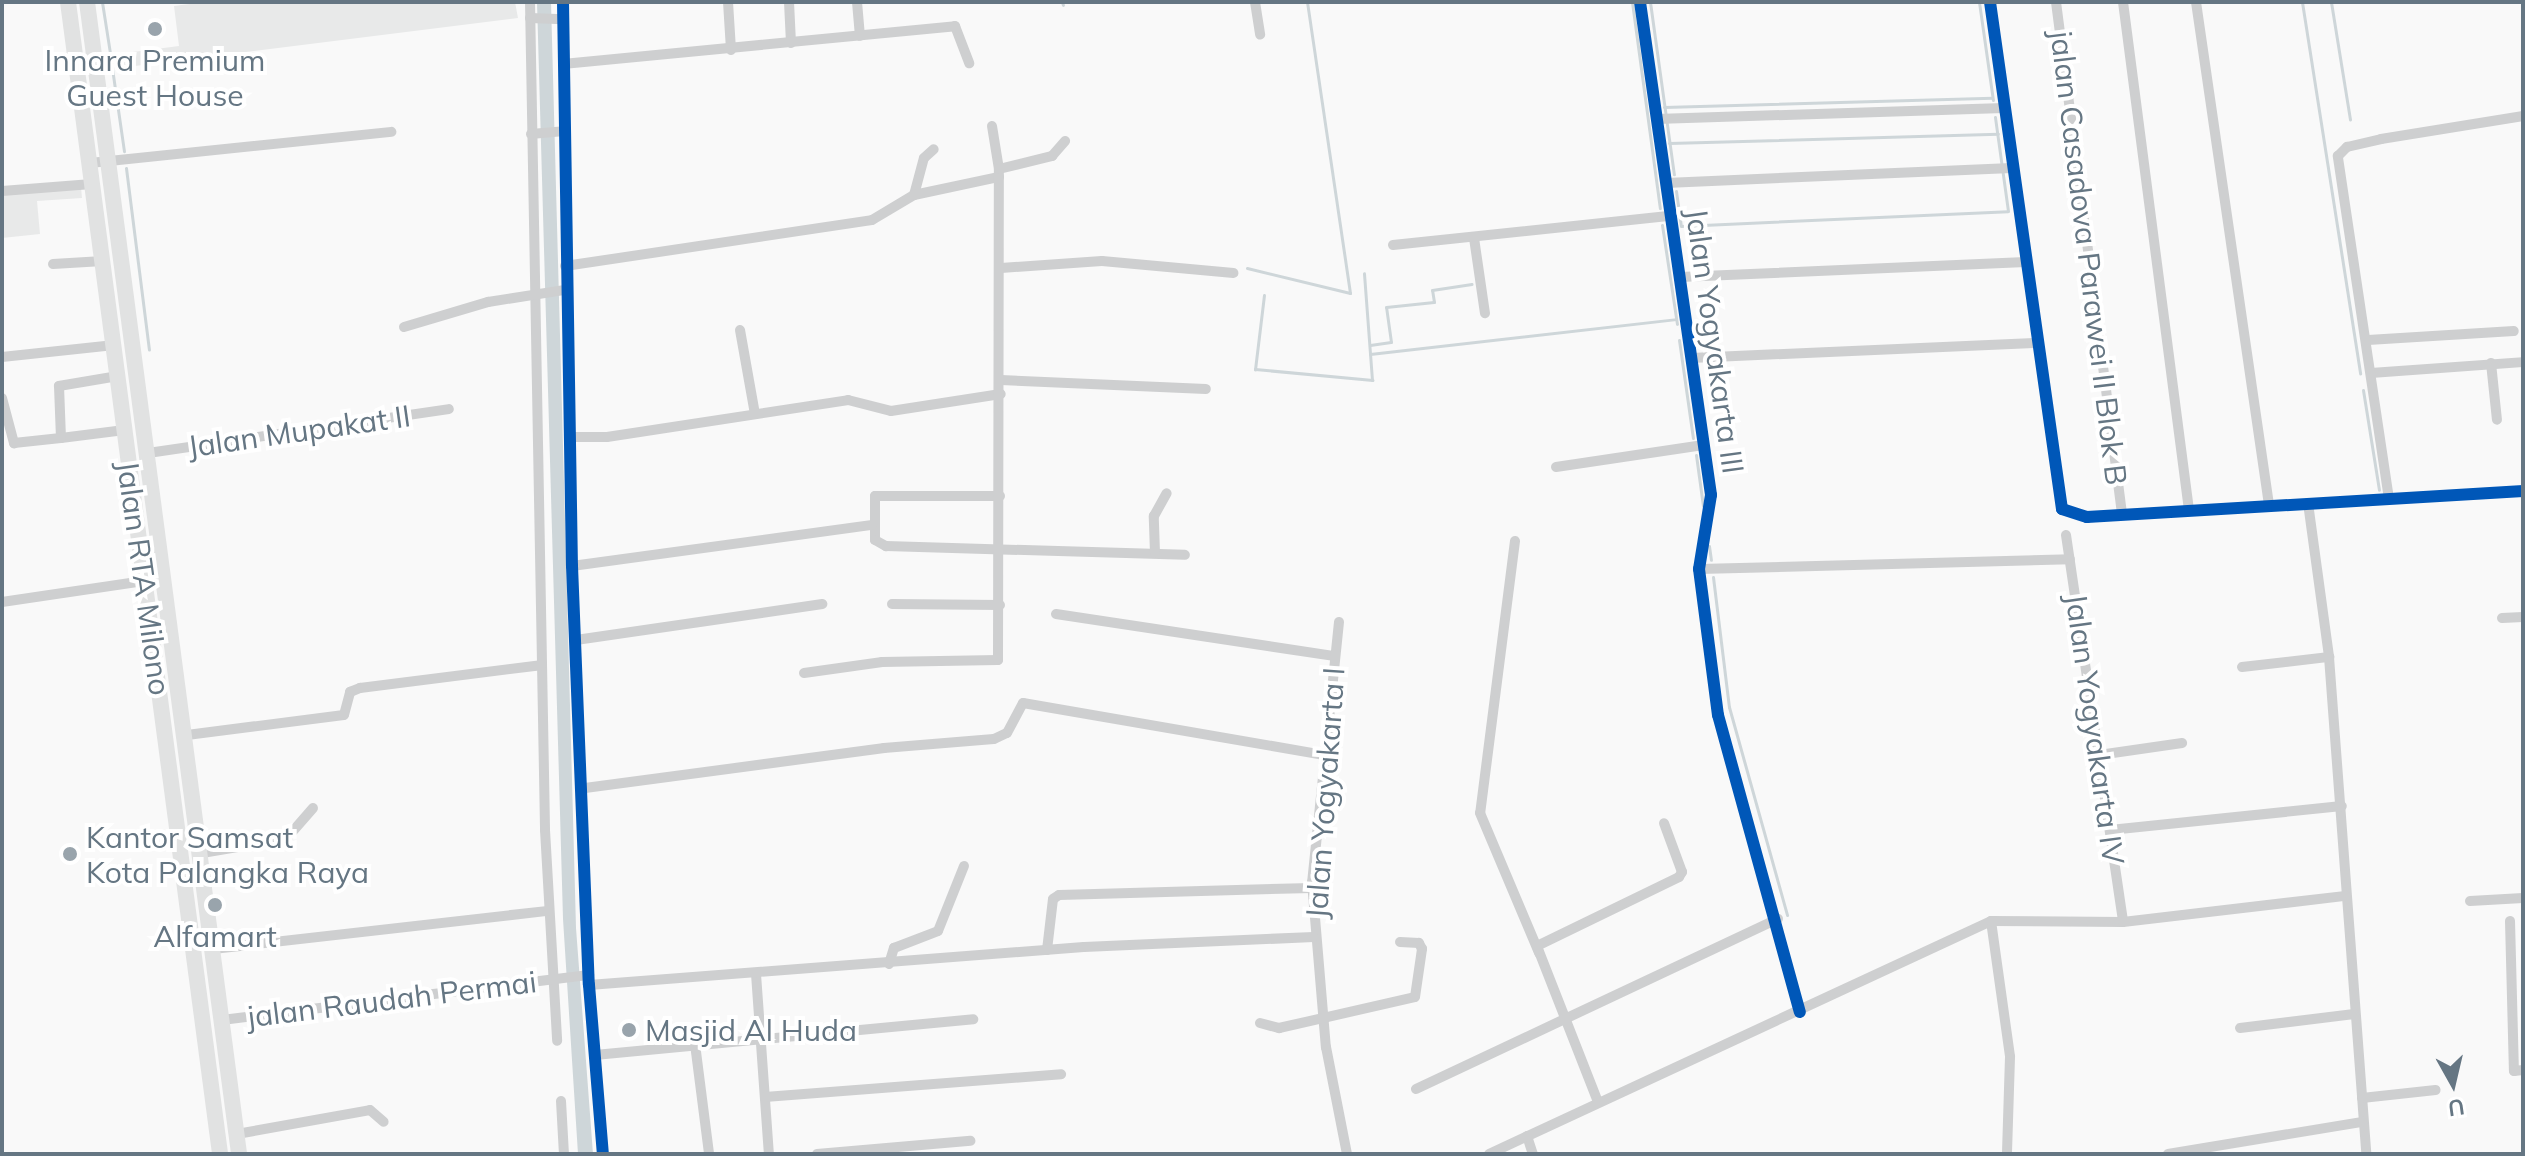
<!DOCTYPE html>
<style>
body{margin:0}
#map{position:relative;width:2525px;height:1156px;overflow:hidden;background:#f9f9f9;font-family:Mulish,sans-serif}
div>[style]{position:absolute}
.built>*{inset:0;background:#e8e9e9}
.water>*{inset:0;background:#ced6d9}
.stream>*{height:3px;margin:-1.5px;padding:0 1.5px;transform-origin:1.5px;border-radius:1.5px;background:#ced6d9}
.minor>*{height:10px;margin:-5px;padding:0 5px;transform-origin:5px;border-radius:5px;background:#cecfd0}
.trunk>*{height:16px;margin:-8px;padding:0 8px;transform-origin:8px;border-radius:8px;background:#e1e2e2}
.cycleway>*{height:12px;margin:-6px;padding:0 6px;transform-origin:6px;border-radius:6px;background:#0057b8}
.dots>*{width:22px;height:22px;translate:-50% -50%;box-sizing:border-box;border:4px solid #fff;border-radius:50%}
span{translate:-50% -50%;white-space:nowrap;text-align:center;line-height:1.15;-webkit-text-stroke:8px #fff;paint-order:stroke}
.poi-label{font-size:30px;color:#657683}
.left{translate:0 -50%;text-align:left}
.street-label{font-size:30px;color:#657683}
.frame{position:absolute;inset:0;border:4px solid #657683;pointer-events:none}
.north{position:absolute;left:2413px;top:1044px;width:80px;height:80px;-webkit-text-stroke:6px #fff;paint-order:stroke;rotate:172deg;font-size:22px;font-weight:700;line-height:32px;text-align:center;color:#657683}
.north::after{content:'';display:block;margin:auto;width:28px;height:36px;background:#657683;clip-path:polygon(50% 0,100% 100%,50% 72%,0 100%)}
</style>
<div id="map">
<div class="built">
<div style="clip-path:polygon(205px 2px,515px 2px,518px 18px,103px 70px,102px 56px,179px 46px,174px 6px)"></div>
<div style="clip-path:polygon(81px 187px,82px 198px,37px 201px,40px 234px,2px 238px,2px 193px)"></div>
</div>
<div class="water">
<div style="clip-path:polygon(537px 2px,551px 2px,576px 928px,593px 1154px,578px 1154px,563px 919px)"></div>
</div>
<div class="stream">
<div style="left:102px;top:2px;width:52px;rotate:81.1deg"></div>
<div style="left:1062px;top:2px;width:3px;rotate:72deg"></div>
<div style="left:1632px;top:2px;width:208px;rotate:82.3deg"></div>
<div style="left:1650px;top:2px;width:174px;rotate:82.1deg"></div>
<div style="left:1979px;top:2px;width:99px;rotate:81.9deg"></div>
<div style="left:2302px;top:2px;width:376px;rotate:81.1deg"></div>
<div style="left:2331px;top:2px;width:119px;rotate:80.8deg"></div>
<div style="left:112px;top:68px;width:84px;rotate:81.8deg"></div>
<div style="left:1664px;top:107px;width:328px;rotate:-1.6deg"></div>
<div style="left:1669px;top:143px;width:329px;rotate:-1.6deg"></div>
<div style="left:126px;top:168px;width:183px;rotate:82.8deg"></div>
<div style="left:1676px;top:191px;width:35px;rotate:82deg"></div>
<div style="left:1681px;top:226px;width:327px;rotate:-2.6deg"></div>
<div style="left:2008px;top:211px;width:95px;rotate:-97.9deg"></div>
<div style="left:1662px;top:225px;width:100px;rotate:81.4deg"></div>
<div style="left:1247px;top:268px;width:106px;rotate:13.6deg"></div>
<div style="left:1350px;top:293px;width:294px;rotate:-98.4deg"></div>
<div style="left:1264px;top:295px;width:75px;rotate:96.9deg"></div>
<div style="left:1255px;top:369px;width:118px;rotate:5.4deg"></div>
<div style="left:1372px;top:380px;width:107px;rotate:-94.3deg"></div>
<div style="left:1679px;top:340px;width:99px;rotate:81.9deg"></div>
<div style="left:1370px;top:345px;width:21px;rotate:-8deg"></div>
<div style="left:1391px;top:342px;width:35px;rotate:-98deg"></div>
<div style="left:1386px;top:307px;width:48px;rotate:-5.9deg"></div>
<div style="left:1434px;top:302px;width:12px;rotate:-99deg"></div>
<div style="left:1432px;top:290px;width:40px;rotate:-8.5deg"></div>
<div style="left:1370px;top:354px;width:308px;rotate:-6.5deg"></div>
<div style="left:2363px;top:390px;width:101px;rotate:80.9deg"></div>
<div style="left:1696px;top:455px;width:51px;rotate:82.2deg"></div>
<div style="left:1709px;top:546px;width:14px;rotate:82deg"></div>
<div style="left:1713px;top:577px;width:131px;rotate:83deg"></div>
<div style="left:1729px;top:707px;width:216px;rotate:74.4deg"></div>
</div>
<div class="minor">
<div style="left:530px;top:2px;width:828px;rotate:88.96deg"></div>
<div style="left:545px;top:830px;width:211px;rotate:86.7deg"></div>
<div style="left:563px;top:2px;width:564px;rotate:89.09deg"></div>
<div style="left:572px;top:566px;width:419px;rotate:87.7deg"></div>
<div style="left:589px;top:985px;width:170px;rotate:85.3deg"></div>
<div style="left:728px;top:2px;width:48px;rotate:86.4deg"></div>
<div style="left:789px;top:2px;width:41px;rotate:87.2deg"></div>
<div style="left:857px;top:2px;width:34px;rotate:85deg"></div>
<div style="left:1255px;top:2px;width:33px;rotate:81deg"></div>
<div style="left:1640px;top:2px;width:498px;rotate:81.8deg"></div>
<div style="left:1711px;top:495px;width:75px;rotate:99.2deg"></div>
<div style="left:1699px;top:569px;width:147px;rotate:82.6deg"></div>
<div style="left:1718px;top:715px;width:308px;rotate:74.6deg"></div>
<div style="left:1990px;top:2px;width:512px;rotate:81.92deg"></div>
<div style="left:2062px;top:509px;width:26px;rotate:18deg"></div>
<div style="left:2087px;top:517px;width:437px;rotate:-3.4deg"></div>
<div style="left:2056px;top:2px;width:516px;rotate:82.65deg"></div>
<div style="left:2123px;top:2px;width:512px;rotate:82.6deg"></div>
<div style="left:2196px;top:2px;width:508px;rotate:81.74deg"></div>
<div style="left:530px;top:18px;width:33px;rotate:2deg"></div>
<div style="left:563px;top:64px;width:394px;rotate:-5.5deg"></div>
<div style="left:955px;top:26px;width:40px;rotate:69deg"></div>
<div style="left:1656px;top:119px;width:348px;rotate:-1.8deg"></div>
<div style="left:992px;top:126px;width:44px;rotate:80.8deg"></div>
<div style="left:531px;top:134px;width:33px;rotate:-5deg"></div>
<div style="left:90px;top:163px;width:303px;rotate:-5.9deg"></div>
<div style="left:1666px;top:183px;width:346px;rotate:-2.5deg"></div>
<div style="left:2px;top:191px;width:90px;rotate:-4.4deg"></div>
<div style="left:914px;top:195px;width:38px;rotate:-75deg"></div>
<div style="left:924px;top:158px;width:13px;rotate:-42deg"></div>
<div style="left:1474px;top:238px;width:76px;rotate:81.7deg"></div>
<div style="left:1393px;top:245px;width:279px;rotate:-6deg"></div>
<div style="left:53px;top:264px;width:50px;rotate:-3.4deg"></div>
<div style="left:565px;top:266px;width:310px;rotate:-8.5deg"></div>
<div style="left:872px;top:220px;width:49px;rotate:-30.8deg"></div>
<div style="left:914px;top:195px;width:87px;rotate:-12deg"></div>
<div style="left:1001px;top:268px;width:101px;rotate:-4deg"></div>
<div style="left:1102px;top:261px;width:132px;rotate:5.2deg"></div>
<div style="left:1680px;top:277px;width:346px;rotate:-2.5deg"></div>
<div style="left:404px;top:327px;width:88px;rotate:-16.6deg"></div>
<div style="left:488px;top:302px;width:78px;rotate:-8.9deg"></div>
<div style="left:740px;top:330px;width:85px;rotate:79.9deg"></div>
<div style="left:2368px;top:340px;width:146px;rotate:-3.5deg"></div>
<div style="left:2px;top:357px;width:113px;rotate:-6.1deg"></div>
<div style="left:1691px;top:358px;width:347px;rotate:-2.5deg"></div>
<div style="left:2491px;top:363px;width:57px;rotate:84deg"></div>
<div style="left:2371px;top:373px;width:152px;rotate:-4.1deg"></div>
<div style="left:118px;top:376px;width:60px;rotate:170.4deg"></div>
<div style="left:59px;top:386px;width:52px;rotate:87.8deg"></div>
<div style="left:61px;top:438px;width:64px;rotate:-7.2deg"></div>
<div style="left:1001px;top:380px;width:205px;rotate:2.5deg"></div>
<div style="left:2px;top:398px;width:47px;rotate:75.1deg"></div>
<div style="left:14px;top:443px;width:47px;rotate:-6.1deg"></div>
<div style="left:569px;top:437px;width:38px"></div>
<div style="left:607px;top:437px;width:244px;rotate:-8.7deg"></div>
<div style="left:848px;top:400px;width:44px;rotate:14.3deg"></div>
<div style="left:891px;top:411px;width:111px;rotate:-8.8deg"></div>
<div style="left:148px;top:453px;width:304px;rotate:-8.3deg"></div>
<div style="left:1556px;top:467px;width:149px;rotate:-8.5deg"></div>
<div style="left:1000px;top:496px;width:125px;rotate:180deg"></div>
<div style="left:875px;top:496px;width:44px;rotate:90deg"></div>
<div style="left:875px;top:540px;width:13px;rotate:29deg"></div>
<div style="left:886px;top:546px;width:299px;rotate:1.7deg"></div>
<div style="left:2389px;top:499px;width:347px;rotate:-98.5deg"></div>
<div style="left:2338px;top:156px;width:13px;rotate:-45deg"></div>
<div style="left:2347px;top:147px;width:35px;rotate:-13deg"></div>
<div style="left:2381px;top:139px;width:144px;rotate:-9.2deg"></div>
<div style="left:2308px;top:503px;width:155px;rotate:82.2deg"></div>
<div style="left:2329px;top:657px;width:498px;rotate:85.7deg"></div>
<div style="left:2066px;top:535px;width:391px;rotate:81.6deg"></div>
<div style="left:1515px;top:541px;width:274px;rotate:97.3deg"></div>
<div style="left:1480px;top:813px;width:152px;rotate:67.1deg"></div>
<div style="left:1155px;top:553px;width:37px;rotate:-92deg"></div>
<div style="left:1154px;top:516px;width:26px;rotate:-61deg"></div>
<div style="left:572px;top:566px;width:303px;rotate:-7.8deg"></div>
<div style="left:1699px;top:569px;width:371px;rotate:-1.5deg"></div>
<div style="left:2px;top:602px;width:145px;rotate:-8.4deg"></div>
<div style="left:892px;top:604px;width:108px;rotate:0.5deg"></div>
<div style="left:1056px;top:614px;width:282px;rotate:8.6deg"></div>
<div style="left:2502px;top:618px;width:21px;rotate:-3deg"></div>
<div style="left:1339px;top:622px;width:261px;rotate:95.9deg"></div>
<div style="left:1312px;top:882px;width:166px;rotate:85.2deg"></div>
<div style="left:1326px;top:1047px;width:109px;rotate:78.9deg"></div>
<div style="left:576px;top:640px;width:249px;rotate:-8.3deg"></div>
<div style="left:2242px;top:667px;width:88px;rotate:-6.6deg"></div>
<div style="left:804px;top:673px;width:79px;rotate:-8deg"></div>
<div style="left:882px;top:662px;width:116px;rotate:-1deg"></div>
<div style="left:998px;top:660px;width:491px;rotate:-89.9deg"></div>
<div style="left:999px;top:169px;width:55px;rotate:-13.8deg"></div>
<div style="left:1052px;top:156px;width:20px;rotate:-49deg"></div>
<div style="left:187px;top:735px;width:158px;rotate:-7.3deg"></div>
<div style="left:344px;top:715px;width:24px;rotate:-75deg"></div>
<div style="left:350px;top:692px;width:11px;rotate:-22deg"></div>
<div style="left:360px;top:688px;width:182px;rotate:-7.2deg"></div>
<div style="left:2099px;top:755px;width:84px;rotate:-8.2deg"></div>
<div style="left:585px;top:788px;width:302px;rotate:-7.6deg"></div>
<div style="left:884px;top:748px;width:110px;rotate:-4.7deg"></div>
<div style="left:994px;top:739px;width:14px;rotate:-25deg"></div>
<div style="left:1007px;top:733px;width:34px;rotate:-62deg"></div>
<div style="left:1023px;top:703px;width:306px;rotate:9.8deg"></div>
<div style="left:2110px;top:830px;width:233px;rotate:-5.9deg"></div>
<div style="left:202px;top:853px;width:85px;rotate:-9.5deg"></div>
<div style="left:286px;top:839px;width:41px;rotate:-48.9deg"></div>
<div style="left:2470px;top:901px;width:53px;rotate:-3.2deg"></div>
<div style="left:1991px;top:921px;width:137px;rotate:82deg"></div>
<div style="left:2010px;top:1057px;width:97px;rotate:91.8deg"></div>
<div style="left:2510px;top:921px;width:150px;rotate:88.5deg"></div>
<div style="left:2514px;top:1071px;width:9px;rotate:-6deg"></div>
<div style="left:213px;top:949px;width:337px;rotate:-6.5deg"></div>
<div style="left:1047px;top:950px;width:51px;rotate:-83.3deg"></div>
<div style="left:1053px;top:899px;width:7px;rotate:-34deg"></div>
<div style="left:1059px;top:895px;width:253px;rotate:-1.6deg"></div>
<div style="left:889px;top:964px;width:17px;rotate:-73deg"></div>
<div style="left:894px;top:948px;width:47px;rotate:-21.1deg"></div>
<div style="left:938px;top:931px;width:70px;rotate:-68.2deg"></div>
<div style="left:756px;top:974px;width:180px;rotate:85.9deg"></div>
<div style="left:589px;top:985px;width:496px;rotate:-4.4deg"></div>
<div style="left:1084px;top:947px;width:230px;rotate:-2.5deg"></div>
<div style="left:222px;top:1020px;width:370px;rotate:-7deg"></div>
<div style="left:1260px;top:1023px;width:20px;rotate:15deg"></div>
<div style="left:1279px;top:1028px;width:139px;rotate:-12.8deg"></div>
<div style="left:1415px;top:997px;width:49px;rotate:-81.7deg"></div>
<div style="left:1422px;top:949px;width:7px;rotate:-117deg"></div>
<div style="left:1419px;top:943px;width:19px;rotate:-177deg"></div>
<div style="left:2240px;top:1028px;width:115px;rotate:-7deg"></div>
<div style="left:695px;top:1044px;width:111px;rotate:82.7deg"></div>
<div style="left:595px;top:1055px;width:380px;rotate:-5.4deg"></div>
<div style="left:1416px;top:1089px;width:400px;rotate:-25.2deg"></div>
<div style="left:765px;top:1097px;width:297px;rotate:-4.4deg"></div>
<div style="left:2362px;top:1098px;width:74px;rotate:-6.2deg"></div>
<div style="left:561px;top:1101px;width:53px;rotate:86.8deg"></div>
<div style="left:1598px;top:1102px;width:168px;rotate:-111.4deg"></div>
<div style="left:1537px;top:946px;width:158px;rotate:-25.9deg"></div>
<div style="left:1679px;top:877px;width:6px;rotate:-59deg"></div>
<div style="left:1682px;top:872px;width:52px;rotate:-110.2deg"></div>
<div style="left:237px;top:1134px;width:135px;rotate:-10.2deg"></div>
<div style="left:370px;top:1110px;width:18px;rotate:41deg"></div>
<div style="left:1527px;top:1136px;width:19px;rotate:72deg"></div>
<div style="left:817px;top:1154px;width:154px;rotate:-4.9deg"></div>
<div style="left:1489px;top:1154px;width:553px;rotate:-24.9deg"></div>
<div style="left:1991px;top:921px;width:132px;rotate:0.4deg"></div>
<div style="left:2123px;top:922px;width:224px;rotate:-6.7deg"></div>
<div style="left:2168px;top:1154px;width:197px;rotate:-9.4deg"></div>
</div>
<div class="trunk">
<div style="left:68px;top:2px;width:1162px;rotate:82.48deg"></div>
<div style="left:87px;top:2px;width:1162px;rotate:82.48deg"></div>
</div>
<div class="cycleway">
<div style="left:563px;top:2px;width:564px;rotate:89.09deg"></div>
<div style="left:572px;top:566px;width:419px;rotate:87.7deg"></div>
<div style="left:589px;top:985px;width:170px;rotate:85.3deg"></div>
<div style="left:1640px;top:2px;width:498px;rotate:81.8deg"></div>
<div style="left:1711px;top:495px;width:75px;rotate:99.2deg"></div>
<div style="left:1699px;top:569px;width:147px;rotate:82.6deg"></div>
<div style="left:1718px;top:715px;width:308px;rotate:74.6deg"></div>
<div style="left:1990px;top:2px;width:512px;rotate:81.92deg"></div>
<div style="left:2062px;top:509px;width:26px;rotate:18deg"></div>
<div style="left:2087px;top:517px;width:437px;rotate:-3.4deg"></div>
</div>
<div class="dots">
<div style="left:155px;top:29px;background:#99a4ac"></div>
<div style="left:70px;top:854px;background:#99a4ac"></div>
<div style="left:215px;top:905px;background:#99a4ac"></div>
<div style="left:629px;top:1030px;background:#99a4ac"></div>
</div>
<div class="poi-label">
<span style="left:155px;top:77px">Innara Premium<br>Guest House</span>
<span class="left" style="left:86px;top:854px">Kantor Samsat<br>Kota Palangka Raya</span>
<span style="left:215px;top:936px">Alfamart</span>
<span class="left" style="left:645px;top:1030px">Masjid Al Huda</span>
</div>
<div class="street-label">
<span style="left:2089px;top:258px;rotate:83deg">jalan Casadova Parawei II Blok B</span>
<span style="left:1715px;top:341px;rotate:82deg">Jalan Yogyakarta III</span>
<span style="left:299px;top:431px;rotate:-8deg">Jalan Mupakat II</span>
<span style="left:144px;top:578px;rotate:82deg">Jalan RTA Milono</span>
<span style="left:2095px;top:729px;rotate:82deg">Jalan Yogyakarta IV</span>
<span style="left:1325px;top:793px;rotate:-86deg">Jalan Yogyakarta I</span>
<span style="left:392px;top:999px;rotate:-7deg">jalan Raudah Permai</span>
</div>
<div class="frame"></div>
<div class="north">U</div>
</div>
